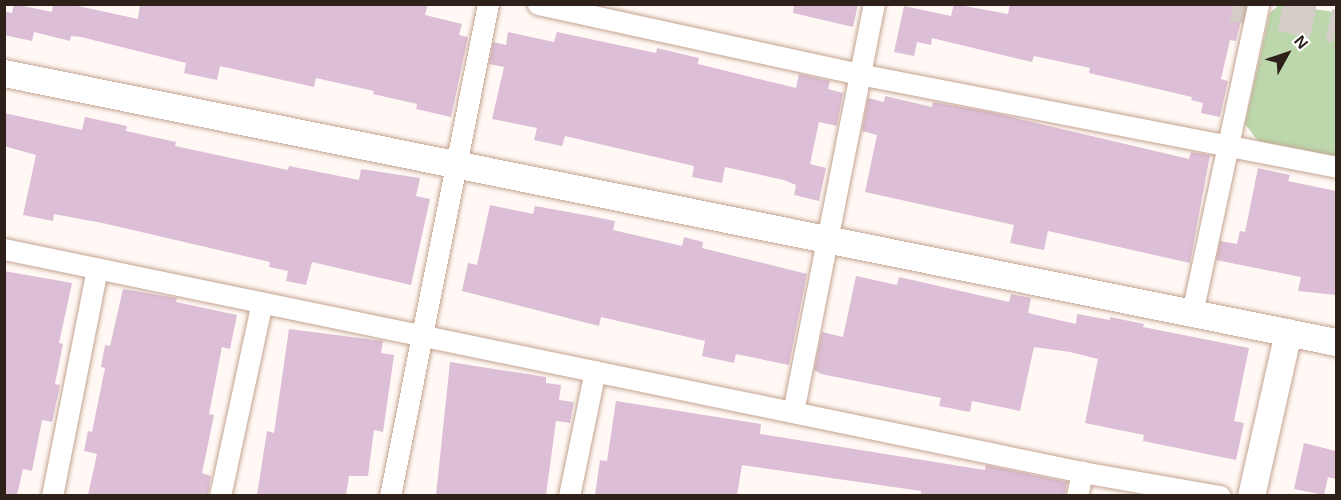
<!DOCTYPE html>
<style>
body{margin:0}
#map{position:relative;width:1341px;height:500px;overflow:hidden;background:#fff8f4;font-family:Arial,sans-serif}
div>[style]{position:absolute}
.green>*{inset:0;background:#bcd7ac}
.building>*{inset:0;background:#dcbed6}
.motorway-tunnel>*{height:33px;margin-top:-16.5px;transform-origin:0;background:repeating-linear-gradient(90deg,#d5cdc8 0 33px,transparent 0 49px)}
.roads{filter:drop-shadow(0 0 2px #c3a390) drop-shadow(0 0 2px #c3a390)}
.minor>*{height:21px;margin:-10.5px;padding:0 10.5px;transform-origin:10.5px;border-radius:10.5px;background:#fff}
.tertiary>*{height:27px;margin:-13.5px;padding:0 13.5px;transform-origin:13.5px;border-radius:13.5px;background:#fff}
span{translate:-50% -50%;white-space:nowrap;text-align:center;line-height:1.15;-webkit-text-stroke:4.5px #fff;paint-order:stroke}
.frame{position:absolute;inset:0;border:6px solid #2d211a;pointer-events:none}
.north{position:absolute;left:1257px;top:24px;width:60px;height:60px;-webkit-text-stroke:4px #fff;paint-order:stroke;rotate:50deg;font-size:16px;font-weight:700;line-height:24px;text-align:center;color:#2d211a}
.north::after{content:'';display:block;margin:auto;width:21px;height:27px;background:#2d211a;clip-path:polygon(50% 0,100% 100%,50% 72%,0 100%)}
</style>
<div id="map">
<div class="green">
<div style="clip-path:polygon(1279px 5px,1336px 12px,1336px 156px,1258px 141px,1245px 124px,1270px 13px)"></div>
</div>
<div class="building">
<div style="clip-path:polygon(14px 4px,52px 12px,53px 4px,69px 4px,138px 19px,140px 4px,428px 4px,425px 15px,462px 24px,459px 35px,468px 37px,451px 117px,416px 109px,417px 104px,373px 94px,374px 91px,316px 78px,314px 87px,220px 66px,217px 80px,184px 73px,186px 63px,81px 37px,71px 36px,70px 41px,34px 32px,32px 41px,4px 35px,4px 11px,12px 13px)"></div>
<div style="clip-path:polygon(794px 4px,858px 4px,853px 27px,793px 13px)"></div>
<div style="clip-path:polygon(954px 4px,1008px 14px,1010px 4px,1245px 4px,1236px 41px,1230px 40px,1221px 79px,1228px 81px,1220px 117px,1201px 113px,1203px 103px,1191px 100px,1192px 97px,1089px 73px,1090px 68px,1034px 56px,1032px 62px,932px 38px,931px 45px,917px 42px,914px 56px,894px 52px,904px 6px,951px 16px)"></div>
<div style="clip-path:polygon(508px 32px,554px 42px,557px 32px,656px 53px,657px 48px,699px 58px,698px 64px,796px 88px,799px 74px,830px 81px,828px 89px,843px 93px,837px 126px,819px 122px,810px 164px,826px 168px,819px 201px,794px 195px,796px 185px,784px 180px,725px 167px,722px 183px,692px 177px,694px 166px,565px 136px,562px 146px,534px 140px,537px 128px,492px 119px,504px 67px,489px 64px,493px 42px,506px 45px)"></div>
<div style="clip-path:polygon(885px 96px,932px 107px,933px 102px,990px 112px,1189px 159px,1191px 152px,1210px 155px,1190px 263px,1048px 231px,1044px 250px,1010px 243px,1014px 225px,865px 192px,877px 135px,862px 131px,868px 98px,884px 102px)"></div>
<div style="clip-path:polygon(4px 113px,82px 130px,85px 117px,127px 126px,126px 131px,176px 142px,175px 146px,288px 170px,289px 166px,359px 180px,361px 169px,420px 178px,416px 196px,430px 199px,411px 285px,312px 262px,306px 285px,286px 281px,288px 271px,269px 267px,270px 262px,107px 224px,54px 214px,53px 221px,23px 215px,36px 155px,4px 146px)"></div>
<div style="clip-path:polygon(1258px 168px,1290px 175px,1288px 181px,1336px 191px,1336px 295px,1298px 291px,1301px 277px,1216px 260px,1220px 241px,1237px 244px,1240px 231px,1245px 232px)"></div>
<div style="clip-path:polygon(490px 205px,533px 214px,535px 206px,590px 216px,615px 221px,613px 230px,682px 246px,684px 237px,703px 242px,702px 248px,807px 274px,789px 365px,736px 354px,734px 363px,702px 356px,705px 341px,601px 317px,599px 326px,462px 291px,468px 263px,477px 265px)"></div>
<div style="clip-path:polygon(4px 271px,72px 283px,59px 343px,63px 344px,55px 384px,60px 385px,52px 422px,42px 420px,32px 471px,23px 469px,17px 495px,4px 495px)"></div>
<div style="clip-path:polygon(856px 276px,897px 285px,899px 277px,1009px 302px,1011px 294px,1031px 298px,1028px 313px,1076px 324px,1077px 314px,1110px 320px,1110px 317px,1144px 324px,1143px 327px,1249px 348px,1234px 421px,1244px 423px,1236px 460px,1143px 441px,1144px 435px,1085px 423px,1098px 359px,1070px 352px,1034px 347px,1020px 411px,972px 401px,970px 412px,939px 406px,941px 398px,821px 374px,814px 370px,822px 332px,843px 337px)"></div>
<div style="clip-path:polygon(123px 289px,177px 298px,176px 302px,237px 315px,230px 349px,222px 347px,209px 414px,214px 415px,202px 473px,211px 476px,208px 495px,88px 495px,97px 454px,84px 451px,88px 431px,92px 432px,105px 368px,101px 367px,105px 345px,110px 346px)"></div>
<div style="clip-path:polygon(289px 329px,383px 341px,381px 353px,394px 355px,383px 432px,374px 430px,368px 476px,349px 476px,346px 495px,257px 495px,267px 431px,274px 433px)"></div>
<div style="clip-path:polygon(450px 362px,546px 377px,546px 383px,561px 385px,559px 400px,574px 402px,570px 423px,556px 421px,546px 495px,436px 495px)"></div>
<div style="clip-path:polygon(616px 401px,761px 424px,760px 434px,985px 470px,986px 465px,1067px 482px,1065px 495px,921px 495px,921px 491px,742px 465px,737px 495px,595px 495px,600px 460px,607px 461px)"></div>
<div style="clip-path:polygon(1304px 443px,1336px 451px,1336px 479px,1328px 477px,1324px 495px,1294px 489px)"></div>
</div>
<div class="motorway-tunnel">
<div style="left:1233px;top:4px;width:105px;rotate:12.1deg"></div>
</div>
<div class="roads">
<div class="minor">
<div style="left:538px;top:4px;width:329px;rotate:12.3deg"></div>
<div style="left:859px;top:74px;width:486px;rotate:11deg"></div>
<div style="left:4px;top:249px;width:1101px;rotate:11.69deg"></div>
<div style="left:1082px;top:472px;width:140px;rotate:9.9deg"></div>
<div style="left:1192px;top:313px;width:316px;rotate:-77.9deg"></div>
<div style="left:793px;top:412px;width:416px;rotate:-78.8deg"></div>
<div style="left:52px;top:496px;width:232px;rotate:-78.8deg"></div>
<div style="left:220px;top:496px;width:198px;rotate:-77.8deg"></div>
<div style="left:390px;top:496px;width:502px;rotate:-78.73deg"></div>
<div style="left:569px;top:496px;width:128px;rotate:-78.3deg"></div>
<div style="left:1077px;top:496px;width:25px;rotate:-78deg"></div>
</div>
<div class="tertiary">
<div style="left:4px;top:73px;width:1359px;rotate:11.42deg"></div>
<div style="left:1251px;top:496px;width:168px;rotate:-77.3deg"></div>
</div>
</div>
<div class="frame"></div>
<div class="north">N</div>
</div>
